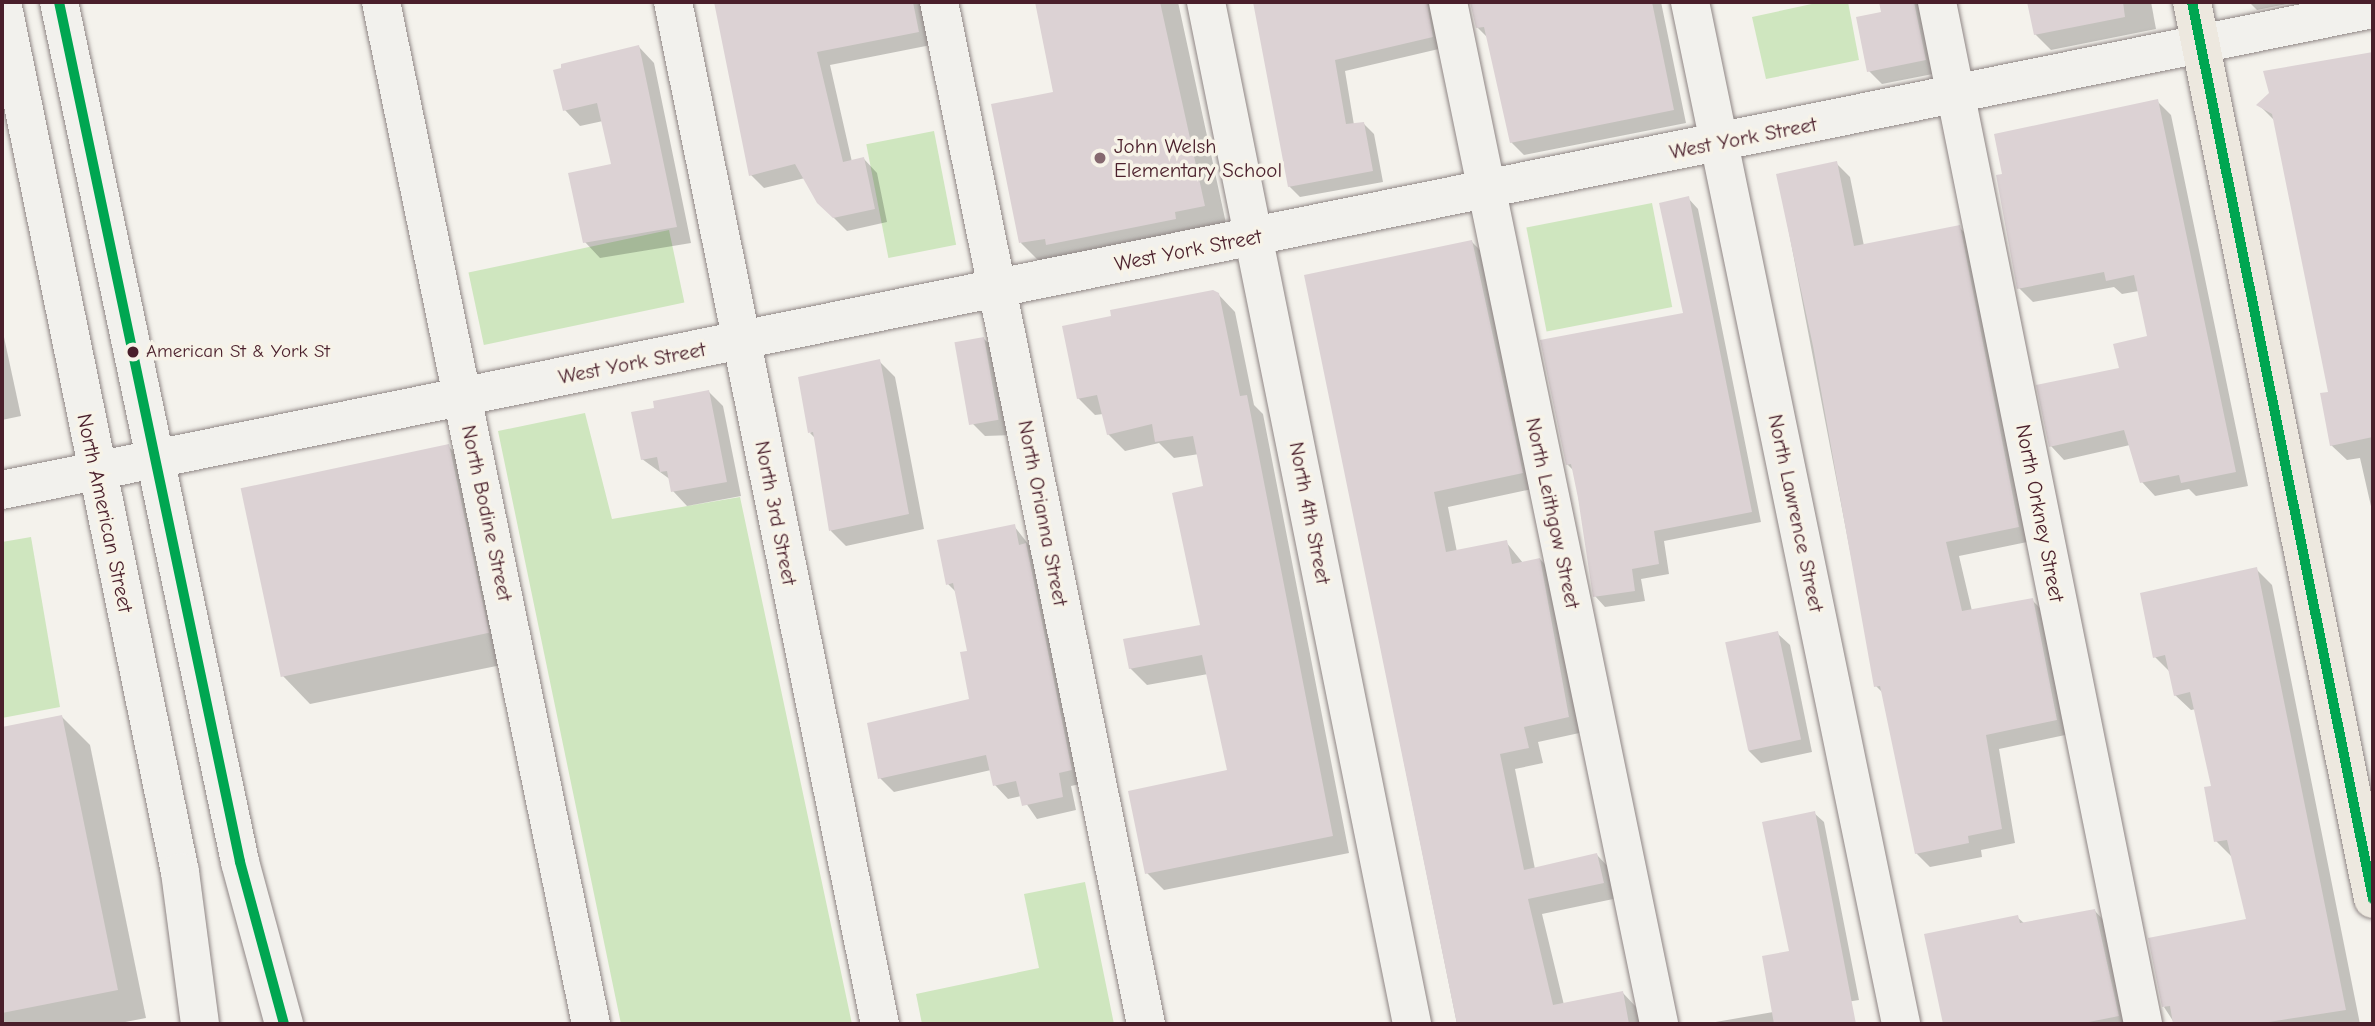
<!DOCTYPE html>
<style>
body{margin:0}
#map{position:relative;width:2375px;height:1026px;overflow:hidden;background:#f4f2ec;font-family:"Comic Neue",sans-serif}
div>[style]{position:absolute}
.green>*{inset:0;background:#cfe6bf;transform-origin:0 0}
.shadow>*{inset:0;background:#0003}
.building>*{inset:0;background:#dcd2d4;transform-origin:0 0}
.roads{filter:drop-shadow(0 0 2px #8f8685) drop-shadow(0 0 2px #8f8685)}
.minor>*{height:38px;margin:-19px;padding:0 19px;transform-origin:19px;border-radius:19px;background:#f2f1ed}
.major>*{height:38px;margin:-19px;padding:0 19px;transform-origin:19px;border-radius:19px;background:#ede8df}
.bus-1>*{height:10px;margin:-5px;padding:0 5px;transform-origin:5px;border-radius:5px;background:#00a651}
.dots>*{width:19px;height:19px;translate:-50% -50%;box-sizing:border-box;border:4px solid #f7f3e8;border-radius:50%}
span{translate:-50% -50%;white-space:nowrap;text-align:center;line-height:1.15;-webkit-text-stroke:7px #f7f3e8;paint-order:stroke}
.bus-label{font-size:19px;color:#4a1f2b}
.left{translate:0 -50%;text-align:left}
.street-label{font-size:21px;color:#4a1f2b}
.poi-label{font-size:21px;color:#4a1f2b}
.frame{position:absolute;inset:0;border:4px solid #4a1f2b;pointer-events:none}
</style>
<div id="map">
<div class="green">
<div style="clip-path:polygon(1821px 2px,1848px 2px,1859px 60px,1766px 79px,1752px 17px)"></div>
<div style="left:934px;top:131px;width:116px;height:69px;rotate:79deg"></div>
<div style="left:1652px;top:203px;width:106px;height:128px;rotate:79deg"></div>
<div style="left:669px;top:230px;width:74px;height:205px;rotate:78deg"></div>
<div style="clip-path:polygon(585px 413px,612px 519px,740px 497px,852px 1024px,621px 1024px,498px 431px)"></div>
<div style="clip-path:polygon(31px 537px,60px 707px,2px 718px,2px 542px)"></div>
<div style="clip-path:polygon(1085px 882px,1114px 1024px,922px 1024px,916px 994px,1039px 968px,1024px 894px)"></div>
</div>
<div class="shadow">
<div style="clip-path:polygon(716px 2px,923px 2px,931px 45px,830px 65px,852px 162px,864px 159px,877px 173px,887px 222px,847px 231px,818px 202px,805px 178px,764px 188px,751px 175px)"></div>
<div style="clip-path:polygon(1037px 2px,1178px 2px,1227px 228px,1043px 265px,1021px 243px,1055px 93px)"></div>
<div style="clip-path:polygon(1254px 2px,1436px 2px,1443px 48px,1345px 71px,1354px 125px,1364px 124px,1374px 134px,1383px 182px,1300px 197px,1289px 186px)"></div>
<div style="clip-path:polygon(1471px 2px,1661px 2px,1686px 123px,1524px 155px,1511px 142px,1489px 39px,1477px 27px)"></div>
<div style="clip-path:polygon(1881px 2px,1924px 2px,1938px 73px,1882px 84px,1869px 71px,1884px 13px)"></div>
<div style="clip-path:polygon(2029px 2px,2151px 2px,2156px 29px,2051px 50px,2035px 34px)"></div>
<div style="clip-path:polygon(2249px 2px,2296px 2px,2257px 10px)"></div>
<div style="clip-path:polygon(639px 47px,654px 63px,691px 243px,600px 258px,585px 242px,613px 166px,603px 121px,580px 126px,565px 110px)"></div>
<div style="clip-path:polygon(2373px 53px,2373px 515px,2360px 458px,2347px 460px,2331px 445px,2330px 393px,2275px 121px,2259px 105px,2271px 94px,2266px 72px)"></div>
<div style="clip-path:polygon(2157px 101px,2171px 115px,2248px 486px,2196px 496px,2189px 489px,2155px 496px,2142px 482px,2130px 445px,2064px 460px,2051px 446px,2149px 338px,2139px 291px,2122px 294px,2114px 287px,2033px 302px,2019px 288px)"></div>
<div style="clip-path:polygon(1836px 163px,1850px 177px,1864px 246px,1959px 227px,1973px 241px,2032px 541px,1959px 556px,1972px 611px,2032px 600px,2046px 614px,2070px 734px,1999px 749px,2015px 843px,1981px 850px,1982px 857px,1930px 867px,1916px 853px,1883px 693px,1876px 686px,1778px 175px)"></div>
<div style="clip-path:polygon(1688px 198px,1698px 209px,1761px 522px,1664px 541px,1669px 574px,1641px 579px,1645px 601px,1605px 607px,1595px 596px,1574px 471px,1567px 464px,1685px 314px)"></div>
<div style="clip-path:polygon(1472px 242px,1487px 257px,1537px 488px,1448px 507px,1457px 552px,1506px 542px,1523px 563px,1540px 559px,1555px 575px,1584px 732px,1538px 742px,1543px 763px,1515px 769px,1535px 869px,1597px 855px,1612px 871px,1618px 898px,1542px 914px,1564px 1005px,1622px 992px,1637px 1008px,1641px 1024px,1457px 1024px,1306px 277px)"></div>
<div style="clip-path:polygon(1218px 294px,1235px 312px,1254px 405px,1263px 414px,1349px 853px,1164px 890px,1147px 873px,1229px 772px,1208px 674px,1147px 685px,1130px 668px,1202px 627px,1205px 488px,1199px 454px,1174px 458px,1159px 443px,1125px 451px,1108px 434px,1103px 414px,1095px 415px,1078px 398px)"></div>
<div style="clip-path:polygon(2px 328px,21px 416px,2px 420px)"></div>
<div style="clip-path:polygon(984px 339px,1000px 354px,1013px 435px,985px 436px,970px 421px)"></div>
<div style="clip-path:polygon(879px 361px,895px 377px,924px 529px,846px 546px,831px 531px,815px 438px,810px 433px)"></div>
<div style="clip-path:polygon(709px 392px,723px 406px,741px 496px,687px 506px,673px 491px,671px 480px,642px 459px,656px 409px)"></div>
<div style="clip-path:polygon(448px 446px,477px 475px,516px 662px,310px 704px,282px 675px)"></div>
<div style="clip-path:polygon(1014px 526px,1040px 559px,1085px 783px,1071px 786px,1076px 810px,1037px 819px,1021px 796px,1008px 799px,995px 785px,991px 770px,894px 792px,880px 778px,971px 701px,969px 652px,957px 593px,948px 584px)"></div>
<div style="clip-path:polygon(2256px 569px,2272px 585px,2360px 1024px,2175px 1024px,2164px 1007px,2248px 920px,2232px 857px,2216px 841px,2213px 787px,2196px 709px,2191px 710px,2175px 695px,2171px 673px,2155px 657px)"></div>
<div style="clip-path:polygon(1777px 633px,1790px 645px,1812px 752px,1761px 763px,1749px 751px)"></div>
<div style="clip-path:polygon(62px 717px,90px 745px,146px 1018px,115px 1024px,2px 1024px,2px 729px)"></div>
<div style="clip-path:polygon(1814px 813px,1824px 822px,1859px 1000px,1791px 1011px,1804px 1024px,1704px 1024px,1779px 1011px)"></div>
<div style="clip-path:polygon(2095px 911px,2108px 925px,2130px 1024px,1945px 1024px,1926px 935px,2017px 917px,2025px 924px)"></div>
</div>
<div class="building">
<div style="clip-path:polygon(714px 2px,913px 2px,919px 32px,817px 52px,843px 162px,864px 157px,875px 209px,833px 218px,817px 203px,795px 164px,749px 176px)"></div>
<div style="clip-path:polygon(1035px 2px,1160px 2px,1205px 206px,1175px 212px,1176px 219px,1046px 245px,1045px 239px,1019px 243px,991px 104px,1053px 92px)"></div>
<div style="clip-path:polygon(1253px 2px,1427px 2px,1433px 37px,1335px 60px,1346px 124px,1364px 122px,1373px 171px,1288px 187px)"></div>
<div style="clip-path:polygon(1470px 2px,1652px 2px,1674px 110px,1510px 143px,1484px 27px,1476px 28px)"></div>
<div style="clip-path:polygon(1879px 2px,1914px 2px,1926px 60px,1867px 72px,1856px 17px,1881px 12px)"></div>
<div style="clip-path:polygon(2027px 2px,2123px 2px,2125px 17px,2034px 35px)"></div>
<div style="clip-path:polygon(639px 45px,677px 227px,583px 243px,568px 173px,611px 164px,597px 103px,563px 111px,553px 70px,561px 68px,561px 64px)"></div>
<div style="clip-path:polygon(2373px 52px,2373px 437px,2330px 446px,2320px 393px,2328px 392px,2272px 114px,2256px 105px,2269px 93px,2263px 71px)"></div>
<div style="clip-path:polygon(2158px 99px,2236px 472px,2181px 483px,2179px 475px,2140px 483px,2124px 430px,2049px 447px,2036px 385px,2119px 368px,2113px 344px,2147px 336px,2134px 275px,2106px 281px,2104px 272px,2017px 289px,1996px 175px,2002px 174px,1994px 134px)"></div>
<div style="clip-path:polygon(1837px 161px,1854px 246px,1960px 225px,2019px 527px,1946px 542px,1962px 611px,2033px 598px,2057px 720px,1986px 735px,2002px 829px,1968px 836px,1969px 843px,1915px 854px,1880px 686px,1874px 687px,1813px 346px,1776px 174px)"></div>
<div style="clip-path:polygon(1689px 196px,1752px 512px,1654px 531px,1659px 564px,1632px 569px,1635px 591px,1593px 597px,1578px 498px,1571px 464px,1566px 465px,1540px 340px,1683px 313px,1659px 203px)"></div>
<div style="clip-path:polygon(1472px 240px,1523px 473px,1434px 492px,1446px 552px,1507px 540px,1512px 564px,1540px 558px,1569px 717px,1524px 727px,1529px 748px,1500px 754px,1524px 870px,1597px 853px,1604px 883px,1528px 899px,1553px 1005px,1623px 991px,1629px 1024px,1457px 1024px,1304px 275px)"></div>
<div style="clip-path:polygon(1213px 290px,1219px 293px,1240px 396px,1247px 395px,1333px 836px,1145px 874px,1128px 791px,1227px 770px,1202px 655px,1129px 669px,1123px 639px,1200px 625px,1172px 493px,1203px 486px,1193px 436px,1155px 442px,1152px 424px,1107px 435px,1097px 395px,1077px 399px,1062px 326px,1111px 316px,1110px 310px)"></div>
<div style="left:984px;top:337px;width:84px;height:30px;rotate:80deg"></div>
<div style="clip-path:polygon(880px 359px,909px 514px,829px 531px,813px 432px,808px 433px,798px 377px)"></div>
<div style="clip-path:polygon(709px 390px,727px 482px,671px 492px,667px 471px,660px 472px,657px 457px,641px 460px,631px 412px,654px 408px,653px 401px)"></div>
<div style="left:449px;top:444px;width:193px;height:213px;rotate:78deg"></div>
<div style="clip-path:polygon(1015px 524px,1019px 545px,1026px 543px,1072px 770px,1059px 773px,1063px 797px,1022px 806px,1016px 781px,993px 786px,986px 755px,878px 779px,867px 723px,969px 699px,960px 652px,967px 651px,953px 583px,946px 585px,937px 540px)"></div>
<div style="clip-path:polygon(2257px 567px,2346px 1010px,2256px 1024px,2173px 1024px,2170px 1006px,2162px 1007px,2148px 938px,2246px 919px,2227px 840px,2214px 842px,2204px 787px,2211px 786px,2190px 692px,2174px 696px,2165px 655px,2153px 658px,2140px 593px)"></div>
<div style="left:1778px;top:631px;width:111px;height:54px;rotate:78deg"></div>
<div style="clip-path:polygon(62px 715px,118px 990px,2px 1013px,2px 727px)"></div>
<div style="clip-path:polygon(1815px 811px,1856px 1024px,1774px 1024px,1762px 956px,1789px 951px,1762px 822px)"></div>
<div style="clip-path:polygon(2095px 909px,2119px 1016px,2079px 1024px,1943px 1024px,1924px 934px,2018px 915px,2020px 923px)"></div>
</div>
<div class="roads">
<div class="minor">
<div style="left:2px;top:2px;width:888px;rotate:78.44deg"></div>
<div style="left:180px;top:872px;width:153px;rotate:82.5deg"></div>
<div style="left:59px;top:2px;width:879px;rotate:78.11deg"></div>
<div style="left:240px;top:862px;width:168px;rotate:74.8deg"></div>
<div style="left:381px;top:2px;width:1043px;rotate:78.39deg"></div>
<div style="left:673px;top:2px;width:1043px;rotate:78.55deg"></div>
<div style="left:939px;top:2px;width:1043px;rotate:78.55deg"></div>
<div style="left:1206px;top:2px;width:1043px;rotate:78.6deg"></div>
<div style="left:1448px;top:2px;width:1044px;rotate:78.33deg"></div>
<div style="left:1690px;top:2px;width:1044px;rotate:78.33deg"></div>
<div style="left:1937px;top:2px;width:1043px;rotate:78.6deg"></div>
<div style="left:2px;top:490px;width:2419px;rotate:-11.47deg"></div>
</div>
<div class="major">
<div style="left:2192px;top:2px;width:915px;rotate:78.59deg"></div>
</div>
</div>
<div class="bus-1">
<div style="left:59px;top:2px;width:879px;rotate:78.11deg"></div>
<div style="left:240px;top:862px;width:168px;rotate:74.8deg"></div>
<div style="left:2192px;top:2px;width:915px;rotate:78.59deg"></div>
</div>
<div class="dots">
<div style="left:1100px;top:158px;background:#86696f"></div>
<div style="left:133px;top:352px;background:#4a1f2b"></div>
</div>
<div class="bus-label">
<span class="left" style="left:146px;top:352px">American St &amp; York St</span>
</div>
<div class="street-label">
<span style="left:1743px;top:138px;rotate:-11deg">West York Street</span>
<span style="left:1188px;top:250px;rotate:-11deg">West York Street</span>
<span style="left:632px;top:363px;rotate:-11deg">West York Street</span>
<span style="left:105px;top:513px;rotate:78deg">North American Street</span>
<span style="left:487px;top:513px;rotate:78deg">North Bodine Street</span>
<span style="left:776px;top:513px;rotate:79deg">North 3rd Street</span>
<span style="left:1043px;top:513px;rotate:79deg">North Orianna Street</span>
<span style="left:1310px;top:513px;rotate:79deg">North 4th Street</span>
<span style="left:1553px;top:513px;rotate:78deg">North Leithgow Street</span>
<span style="left:1796px;top:513px;rotate:78deg">North Lawrence Street</span>
<span style="left:2040px;top:513px;rotate:79deg">North Orkney Street</span>
</div>
<div class="poi-label">
<span class="left" style="left:1114px;top:158px">John Welsh<br>Elementary School</span>
</div>
<div class="frame"></div>
</div>
